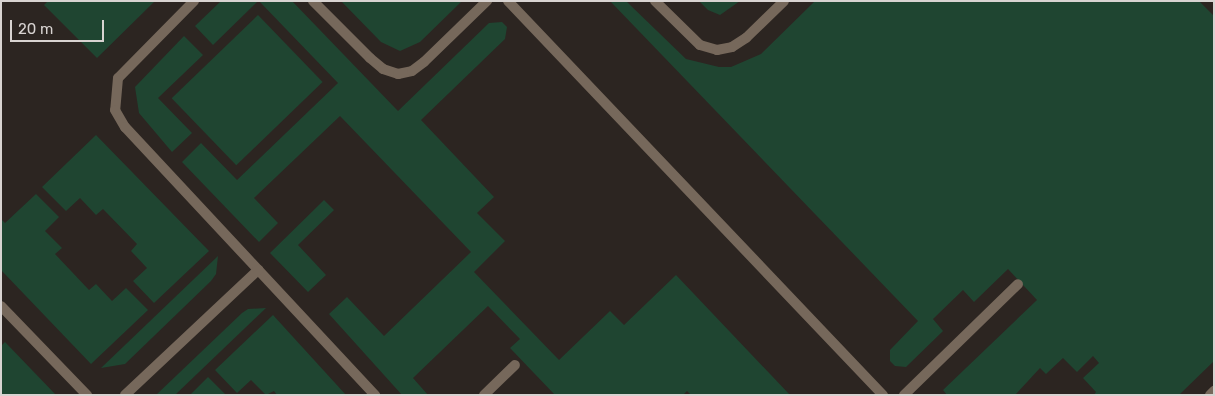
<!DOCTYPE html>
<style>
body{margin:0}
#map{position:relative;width:1215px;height:396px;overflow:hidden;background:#2c2521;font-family:Rubik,sans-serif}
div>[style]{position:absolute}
.green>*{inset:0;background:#1f4531;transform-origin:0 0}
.lane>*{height:10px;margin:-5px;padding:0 5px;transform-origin:5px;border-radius:5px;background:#76685b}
span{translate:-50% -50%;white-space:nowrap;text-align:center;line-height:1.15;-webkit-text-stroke:5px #2c2521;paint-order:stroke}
.frame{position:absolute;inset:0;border:2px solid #d8d3d1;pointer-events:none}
.scale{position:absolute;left:10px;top:20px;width:94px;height:22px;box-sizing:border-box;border:2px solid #d8d3d1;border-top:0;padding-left:6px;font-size:15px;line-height:18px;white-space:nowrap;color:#d8d3d1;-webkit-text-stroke:4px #2c2521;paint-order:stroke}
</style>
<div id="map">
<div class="green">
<div style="clip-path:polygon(48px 1px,155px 1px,97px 58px,44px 5px)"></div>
<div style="clip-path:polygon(221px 1px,258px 1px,213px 45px,195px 26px)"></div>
<div style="clip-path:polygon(259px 1px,292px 1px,398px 111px,489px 23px,502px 22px,507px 27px,505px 39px,421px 120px,494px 197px,477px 213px,505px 241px,474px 272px,559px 360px,610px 311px,624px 325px,676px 275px,790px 395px,691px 395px,687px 391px,683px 395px,555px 395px,510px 348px,520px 339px,488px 306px,413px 378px,428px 395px,402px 395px,329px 314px,347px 297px,384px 336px,471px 252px,340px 116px,254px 198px,278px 223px,259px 242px,182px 162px,201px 143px,237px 180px,338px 83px)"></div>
<div style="clip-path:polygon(341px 1px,462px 1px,420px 42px,400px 51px,381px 42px)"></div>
<div style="clip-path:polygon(610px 1px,626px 1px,686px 59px,719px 67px,731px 67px,761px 54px,815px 1px,1199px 1px,1214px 16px,1214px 361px,1179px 395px,1094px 395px,1096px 392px,1083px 378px,1099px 363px,1093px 356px,1077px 372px,1063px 358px,1046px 374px,1040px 368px,1015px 395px,947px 395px,943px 390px,1037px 300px,1008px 269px,974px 302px,963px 290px,933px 319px,943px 331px,906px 367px,895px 366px,890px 361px,890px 350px,918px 321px)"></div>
<div style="clip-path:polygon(699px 1px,740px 1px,720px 15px,708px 10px)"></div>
<div style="left:258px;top:15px;width:93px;height:120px;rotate:46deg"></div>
<div style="clip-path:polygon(184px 36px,203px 55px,158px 98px,192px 133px,172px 152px,139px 113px,135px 87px)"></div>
<div style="clip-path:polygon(96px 135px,209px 251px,154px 303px,133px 281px,147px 268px,131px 251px,137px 244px,103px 209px,96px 215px,80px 198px,66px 211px,42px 187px)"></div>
<div style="clip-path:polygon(36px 194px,59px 217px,45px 231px,62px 248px,55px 254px,89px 290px,96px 284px,112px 301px,126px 288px,148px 310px,91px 364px,1px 270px,1px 219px,5px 223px)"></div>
<div style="clip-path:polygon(324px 200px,334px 210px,298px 245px,326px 275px,308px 292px,270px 253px)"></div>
<div style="clip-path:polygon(218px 256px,216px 274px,211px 281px,125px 364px,101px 368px)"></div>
<div style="clip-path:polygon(266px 308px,175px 395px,156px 395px,242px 313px,248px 309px)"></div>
<div style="clip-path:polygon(273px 315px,346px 395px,277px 395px,274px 391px,266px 395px,251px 380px,237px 393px,215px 370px)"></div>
<div style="clip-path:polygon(5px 342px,56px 395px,1px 395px,1px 346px)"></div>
<div style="clip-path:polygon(208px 377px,226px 395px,190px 395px)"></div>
</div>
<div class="lane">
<div style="left:194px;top:1px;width:108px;rotate:134.6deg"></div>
<div style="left:118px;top:78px;width:32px;rotate:95deg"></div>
<div style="left:115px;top:110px;width:20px;rotate:60deg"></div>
<div style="left:125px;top:127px;width:367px;rotate:47deg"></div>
<div style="left:313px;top:1px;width:81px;rotate:45deg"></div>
<div style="left:370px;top:58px;width:17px;rotate:40deg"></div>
<div style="left:383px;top:69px;width:16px;rotate:18deg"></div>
<div style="left:398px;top:74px;width:14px;rotate:-12deg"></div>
<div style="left:412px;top:71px;width:15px;rotate:-37deg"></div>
<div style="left:424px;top:62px;width:88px;rotate:-44.1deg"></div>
<div style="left:508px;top:1px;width:544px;rotate:46.42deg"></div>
<div style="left:655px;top:1px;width:63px;rotate:44.4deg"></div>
<div style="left:700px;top:45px;width:18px;rotate:16deg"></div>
<div style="left:717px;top:50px;width:15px;rotate:-11deg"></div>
<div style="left:732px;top:47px;width:17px;rotate:-33deg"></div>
<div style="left:746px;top:38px;width:53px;rotate:-44.2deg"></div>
<div style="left:1px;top:306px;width:124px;rotate:46deg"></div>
<div style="left:125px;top:395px;width:183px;rotate:-43.2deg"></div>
<div style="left:484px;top:395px;width:43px;rotate:-44.1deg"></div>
<div style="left:904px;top:395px;width:159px;rotate:-44.2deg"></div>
<div style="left:1210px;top:395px;width:6px;rotate:-45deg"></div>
</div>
<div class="frame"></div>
<div class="scale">20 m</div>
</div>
